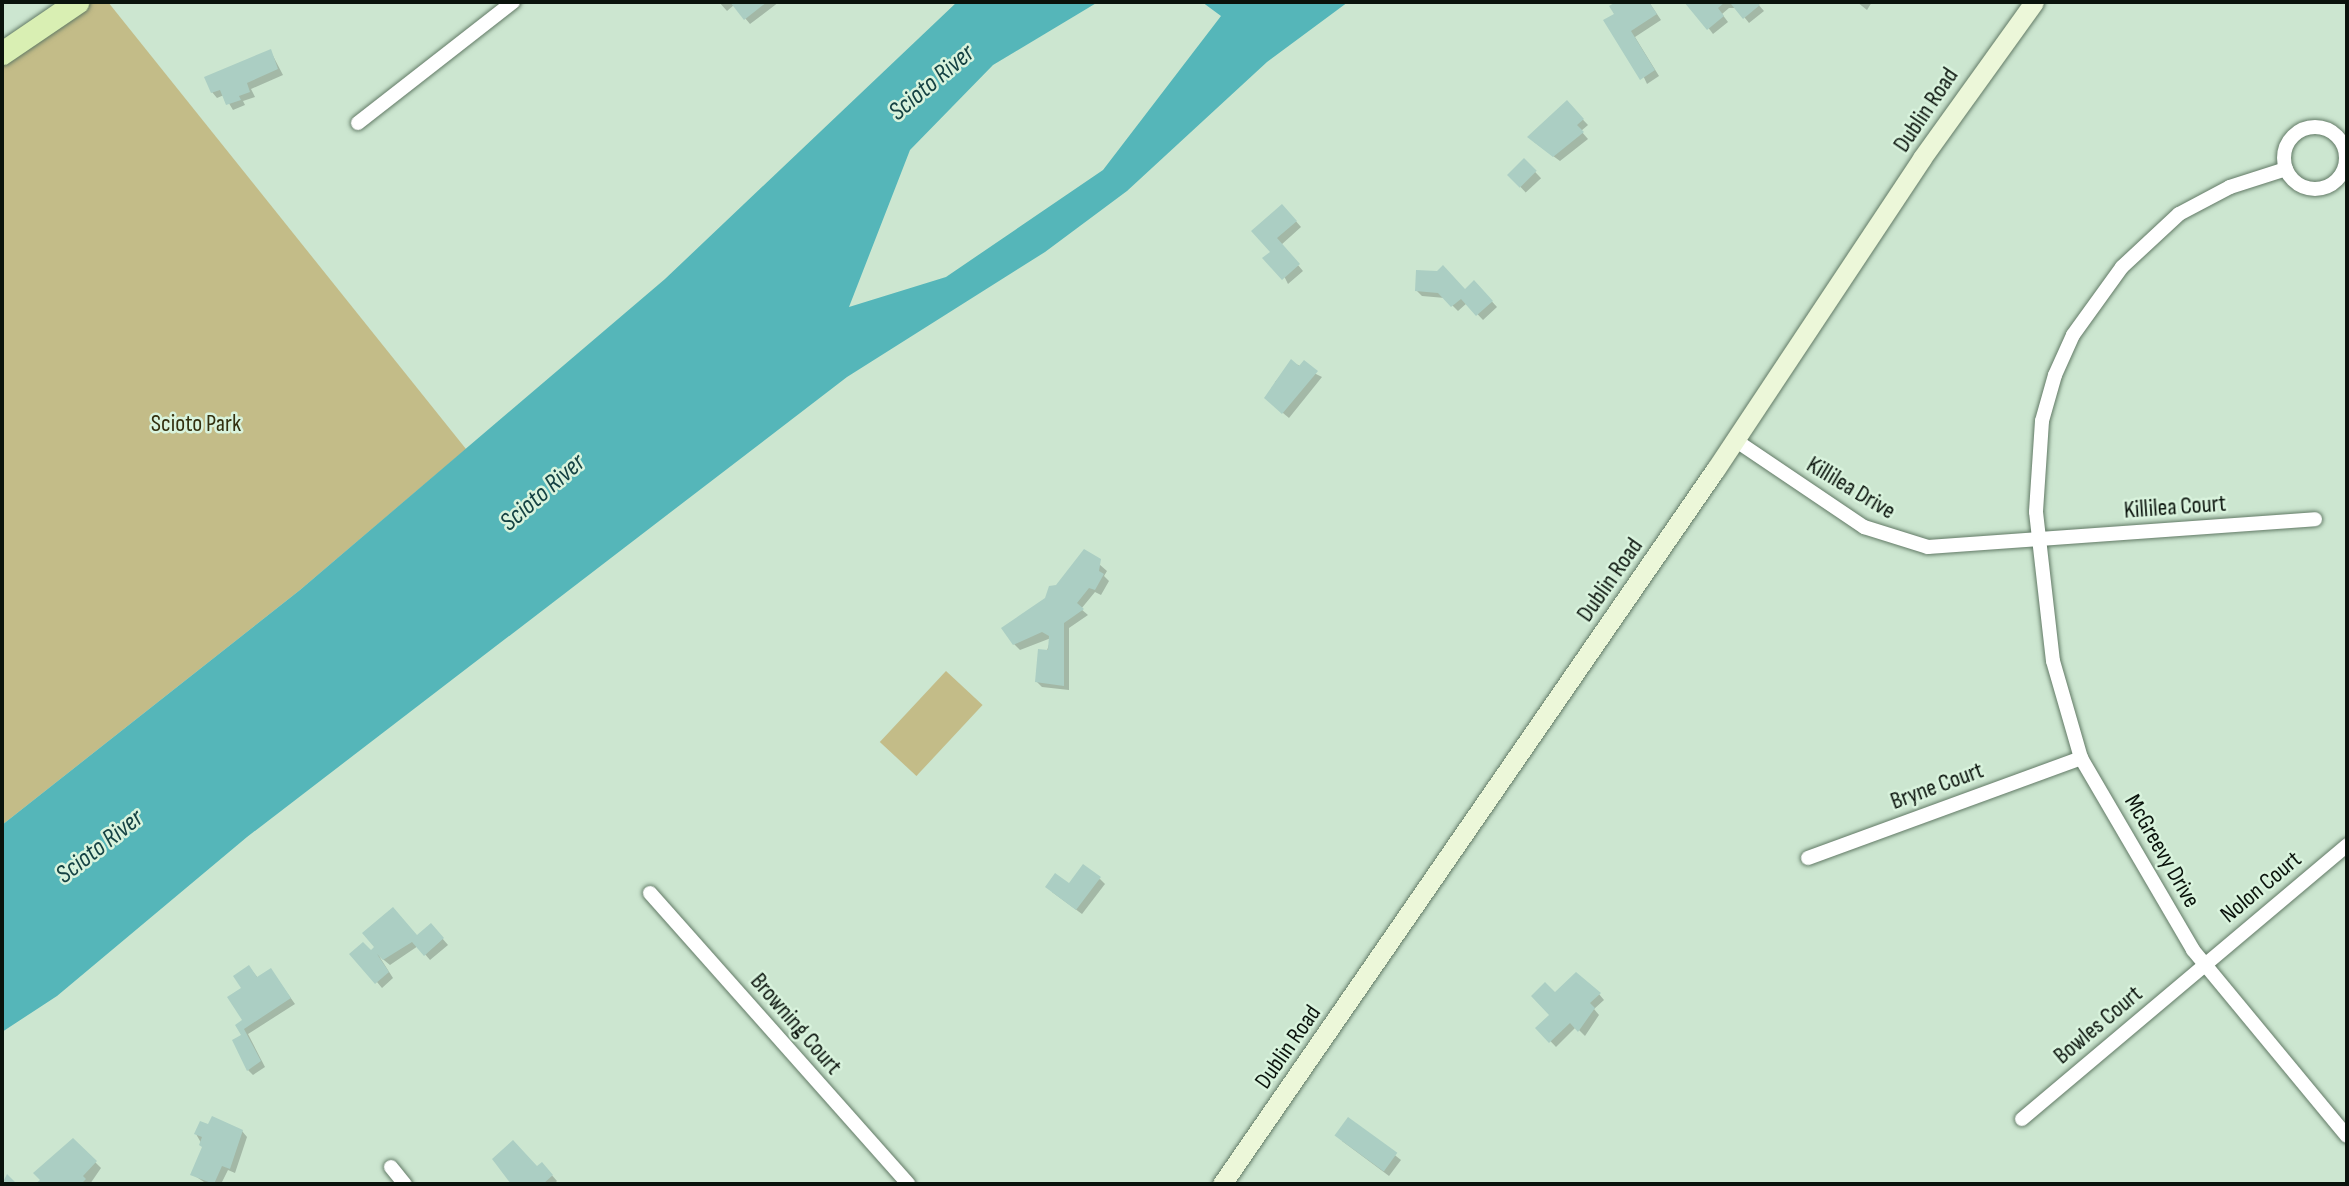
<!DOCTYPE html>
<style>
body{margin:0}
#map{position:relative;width:2349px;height:1186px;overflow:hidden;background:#cce6d0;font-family:"Sofia Sans Condensed",sans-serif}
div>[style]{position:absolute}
.green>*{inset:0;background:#c3bc88;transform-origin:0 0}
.water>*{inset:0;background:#55b6b9}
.shadow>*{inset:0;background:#0003;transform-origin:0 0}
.building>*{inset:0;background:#abcec3;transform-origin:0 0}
.roads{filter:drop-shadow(0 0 2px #627a66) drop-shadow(0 0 2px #627a66)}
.minor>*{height:14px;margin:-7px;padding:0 7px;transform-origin:7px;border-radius:7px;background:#fff}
.minor>.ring{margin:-7px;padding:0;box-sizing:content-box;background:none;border:14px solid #fff;border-radius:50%}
.secondary>*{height:19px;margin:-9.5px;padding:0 9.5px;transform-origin:9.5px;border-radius:9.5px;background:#ecf7d9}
.primary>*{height:23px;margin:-11.5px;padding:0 11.5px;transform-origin:11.5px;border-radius:11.5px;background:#d9efb3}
span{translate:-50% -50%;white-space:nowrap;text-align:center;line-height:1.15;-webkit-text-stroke:5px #d9f3dd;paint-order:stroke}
.street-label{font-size:24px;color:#0a130c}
.park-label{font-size:24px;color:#332f0f}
.water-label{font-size:26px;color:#154243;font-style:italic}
.frame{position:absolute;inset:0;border:4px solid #0a130c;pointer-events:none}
</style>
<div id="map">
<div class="green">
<div style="clip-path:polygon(77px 2px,108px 2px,466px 449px,300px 590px,2px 825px,2px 54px)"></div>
<div style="left:946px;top:671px;width:50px;height:97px;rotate:43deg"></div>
</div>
<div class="water">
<div style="clip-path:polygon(957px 2px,1098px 2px,993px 65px,910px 150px,849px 307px,946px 277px,1103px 170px,1221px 16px,1202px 2px,1348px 2px,1267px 62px,1127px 191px,1045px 252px,847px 377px,247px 837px,57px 996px,2px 1032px,2px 825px,300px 590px,665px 279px)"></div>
</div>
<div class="shadow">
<div style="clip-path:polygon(719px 2px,779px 2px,750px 24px,734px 5px,727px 11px)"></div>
<div style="clip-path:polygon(1620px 2px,1649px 2px,1661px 20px,1635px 37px,1659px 76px,1647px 84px,1611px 7px)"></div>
<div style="clip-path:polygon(1689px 2px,1756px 2px,1764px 11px,1749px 23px,1737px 8px,1729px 8px,1722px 14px,1728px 22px,1713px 34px)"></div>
<div style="clip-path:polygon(1857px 2px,1872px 2px,1867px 10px)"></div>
<div style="clip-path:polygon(271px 52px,283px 75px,251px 89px,255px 97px,243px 101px,245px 105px,233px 110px,224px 95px,217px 98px,212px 92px)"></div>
<div style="clip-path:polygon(1567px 103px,1588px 125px,1581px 131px,1588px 139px,1560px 161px,1534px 142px)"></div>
<div style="left:1524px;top:160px;width:25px;height:21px;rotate:47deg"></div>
<div style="clip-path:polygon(1287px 211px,1301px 227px,1281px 245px,1303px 271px,1288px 284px,1272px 252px,1253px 231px)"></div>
<div style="clip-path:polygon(1474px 282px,1497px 307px,1483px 320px,1467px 303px,1458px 311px,1445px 298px,1422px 296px,1417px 291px,1465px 291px)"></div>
<div style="clip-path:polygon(1292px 362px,1322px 377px,1289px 418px,1271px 403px,1275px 382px)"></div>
<div style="clip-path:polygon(1084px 551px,1107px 571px,1104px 576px,1109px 581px,1101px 595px,1095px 592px,1081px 609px,1088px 615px,1069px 628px,1069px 690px,1042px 687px,1037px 682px,1051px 638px,1020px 650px,1014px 644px)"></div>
<div style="clip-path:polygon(1100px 879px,1105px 884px,1082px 914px,1052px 892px)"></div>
<div style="clip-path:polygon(436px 931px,448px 945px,430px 960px,418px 946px,390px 965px,379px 956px,393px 978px,382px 988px,377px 982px,371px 952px)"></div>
<div style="clip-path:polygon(249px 967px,258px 978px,271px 970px,295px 1004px,248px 1034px,265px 1067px,253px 1075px,248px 1070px,243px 1035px,243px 988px)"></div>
<div style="clip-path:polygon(1599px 994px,1604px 1000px,1594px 1009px,1599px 1015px,1585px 1036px,1576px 1027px,1556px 1047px,1538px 1028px,1551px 1015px,1555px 995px)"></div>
<div style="clip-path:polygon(1349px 1119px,1401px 1160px,1389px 1176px,1342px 1141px)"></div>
<div style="clip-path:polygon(242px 1131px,247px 1137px,235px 1173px,228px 1170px,221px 1184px,207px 1184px,192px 1174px,204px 1148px,196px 1134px)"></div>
<div style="clip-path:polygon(73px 1140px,101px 1168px,90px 1184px,38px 1184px)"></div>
<div style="clip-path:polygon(542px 1164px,557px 1181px,554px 1184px,514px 1184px)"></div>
</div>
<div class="building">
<div style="clip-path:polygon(730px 2px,767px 2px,744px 20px)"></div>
<div style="clip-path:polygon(1616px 2px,1649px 2px,1657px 14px,1631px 31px,1655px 70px,1640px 80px,1603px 20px,1614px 14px,1609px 6px)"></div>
<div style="clip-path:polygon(1684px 2px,1757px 2px,1760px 5px,1743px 19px,1731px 4px,1724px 3px,1718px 8px,1724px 16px,1707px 30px)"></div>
<div style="clip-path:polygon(271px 49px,278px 69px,247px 83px,250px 92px,239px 96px,241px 100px,226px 105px,220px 90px,211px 93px,204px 77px)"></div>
<div style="clip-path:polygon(1567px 100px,1584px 119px,1577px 125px,1584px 132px,1553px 157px,1527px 137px)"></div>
<div style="left:1524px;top:158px;width:18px;height:24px;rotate:45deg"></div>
<div style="clip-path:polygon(1282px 204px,1297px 221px,1277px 238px,1300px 264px,1282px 280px,1262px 258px,1270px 252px,1251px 231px)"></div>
<div style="clip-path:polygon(1443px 265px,1465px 289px,1474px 280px,1493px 301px,1476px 316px,1461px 299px,1451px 307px,1438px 293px,1415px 291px,1416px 270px,1437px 271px)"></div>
<div style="clip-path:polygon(1291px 359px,1299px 366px,1304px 360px,1318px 371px,1282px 414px,1264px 398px)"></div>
<div style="clip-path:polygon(1084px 549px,1101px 559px,1099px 571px,1104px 574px,1095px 590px,1089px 588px,1077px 603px,1084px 609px,1064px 623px,1064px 686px,1035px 682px,1038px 649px,1048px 650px,1049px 636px,1042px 632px,1013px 645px,1001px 628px,1045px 598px,1049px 586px,1056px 585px)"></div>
<div style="clip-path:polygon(1083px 864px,1101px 877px,1076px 910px,1045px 887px,1055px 873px,1069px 883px)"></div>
<div style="clip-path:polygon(393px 907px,417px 935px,431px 923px,444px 938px,424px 956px,412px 942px,383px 960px,377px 954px,389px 972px,375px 984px,349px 954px,363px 942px,371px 950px,374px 947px,362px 933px)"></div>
<div style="clip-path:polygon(249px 965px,257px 977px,271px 968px,291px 998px,244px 1029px,261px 1061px,247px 1071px,232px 1040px,241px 1035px,235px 1025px,242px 1020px,227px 997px,241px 988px,233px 976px)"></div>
<div style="clip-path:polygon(1576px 972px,1601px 993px,1590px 1003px,1595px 1008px,1578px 1032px,1570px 1023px,1549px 1043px,1535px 1028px,1549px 1015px,1531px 996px,1545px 982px,1555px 992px)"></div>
<div style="clip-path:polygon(212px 1116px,243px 1130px,230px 1169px,222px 1166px,214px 1184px,190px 1175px,202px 1147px,199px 1145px,202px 1137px,194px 1134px,200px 1121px,208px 1124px)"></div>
<div style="left:1348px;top:1117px;width:61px;height:23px;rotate:36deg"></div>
<div style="clip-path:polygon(73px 1138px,97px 1161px,83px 1176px,86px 1179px,81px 1184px,35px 1184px,40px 1180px,33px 1173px)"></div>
<div style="clip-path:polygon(513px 1140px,537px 1166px,542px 1162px,553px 1175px,543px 1184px,511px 1184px,492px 1159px)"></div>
<div style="clip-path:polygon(7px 1174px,17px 1184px,2px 1184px)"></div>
</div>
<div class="roads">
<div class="minor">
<div style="left:358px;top:123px;width:197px;rotate:-38deg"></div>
<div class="ring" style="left:2284px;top:127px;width:48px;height:48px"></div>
<div style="left:2286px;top:169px;width:59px;rotate:162.2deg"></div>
<div style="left:2230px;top:187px;width:58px;rotate:152.1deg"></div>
<div style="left:2179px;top:214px;width:78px;rotate:137.1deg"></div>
<div style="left:2122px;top:267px;width:84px;rotate:125.8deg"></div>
<div style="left:2073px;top:335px;width:44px;rotate:114.2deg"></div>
<div style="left:2055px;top:375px;width:48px;rotate:105.8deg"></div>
<div style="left:2042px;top:421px;width:91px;rotate:93.8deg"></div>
<div style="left:2036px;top:512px;width:150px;rotate:83.5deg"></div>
<div style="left:2053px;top:661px;width:101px;rotate:73.9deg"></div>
<div style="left:2081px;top:758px;width:222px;rotate:59.7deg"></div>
<div style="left:2193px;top:950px;width:241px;rotate:50.4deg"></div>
<div style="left:1735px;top:440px;width:156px;rotate:34deg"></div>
<div style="left:1864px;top:527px;width:67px;rotate:17.4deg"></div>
<div style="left:1928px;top:547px;width:388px;rotate:-4.1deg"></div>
<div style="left:1808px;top:858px;width:291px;rotate:-20.1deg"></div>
<div style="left:650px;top:893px;width:389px;rotate:48.4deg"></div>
<div style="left:2022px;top:1119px;width:425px;rotate:-40.1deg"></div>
<div style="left:391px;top:1167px;width:22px;rotate:51deg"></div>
</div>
<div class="secondary">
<div style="left:1222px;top:1184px;width:868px;rotate:-55.38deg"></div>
<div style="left:1715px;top:470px;width:374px;rotate:-56.4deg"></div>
<div style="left:1922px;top:158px;width:192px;rotate:-54.3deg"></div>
</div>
<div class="primary">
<div style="left:2px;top:53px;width:91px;rotate:-34.2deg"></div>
</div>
</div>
<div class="street-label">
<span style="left:1926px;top:110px;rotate:-56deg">Dublin Road</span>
<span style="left:1851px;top:488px;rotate:31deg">Killilea Drive</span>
<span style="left:2175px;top:507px;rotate:-4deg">Killilea Court</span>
<span style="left:1610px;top:580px;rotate:-55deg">Dublin Road</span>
<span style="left:1937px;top:786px;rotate:-20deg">Bryne Court</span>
<span style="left:2162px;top:851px;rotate:60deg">McGreevy Drive</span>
<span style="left:2261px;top:887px;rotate:-40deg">Nolon Court</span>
<span style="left:796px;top:1024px;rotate:49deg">Browning Court</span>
<span style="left:2098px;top:1025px;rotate:-40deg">Bowles Court</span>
<span style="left:1288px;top:1047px;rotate:-55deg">Dublin Road</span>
</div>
<div class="park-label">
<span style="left:196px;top:424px">Scioto Park</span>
</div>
<div class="water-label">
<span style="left:932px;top:83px;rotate:-40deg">Scioto River</span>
<span style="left:543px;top:493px;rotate:-41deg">Scioto River</span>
<span style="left:100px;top:847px;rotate:-38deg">Scioto River</span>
</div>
<div class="frame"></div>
</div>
